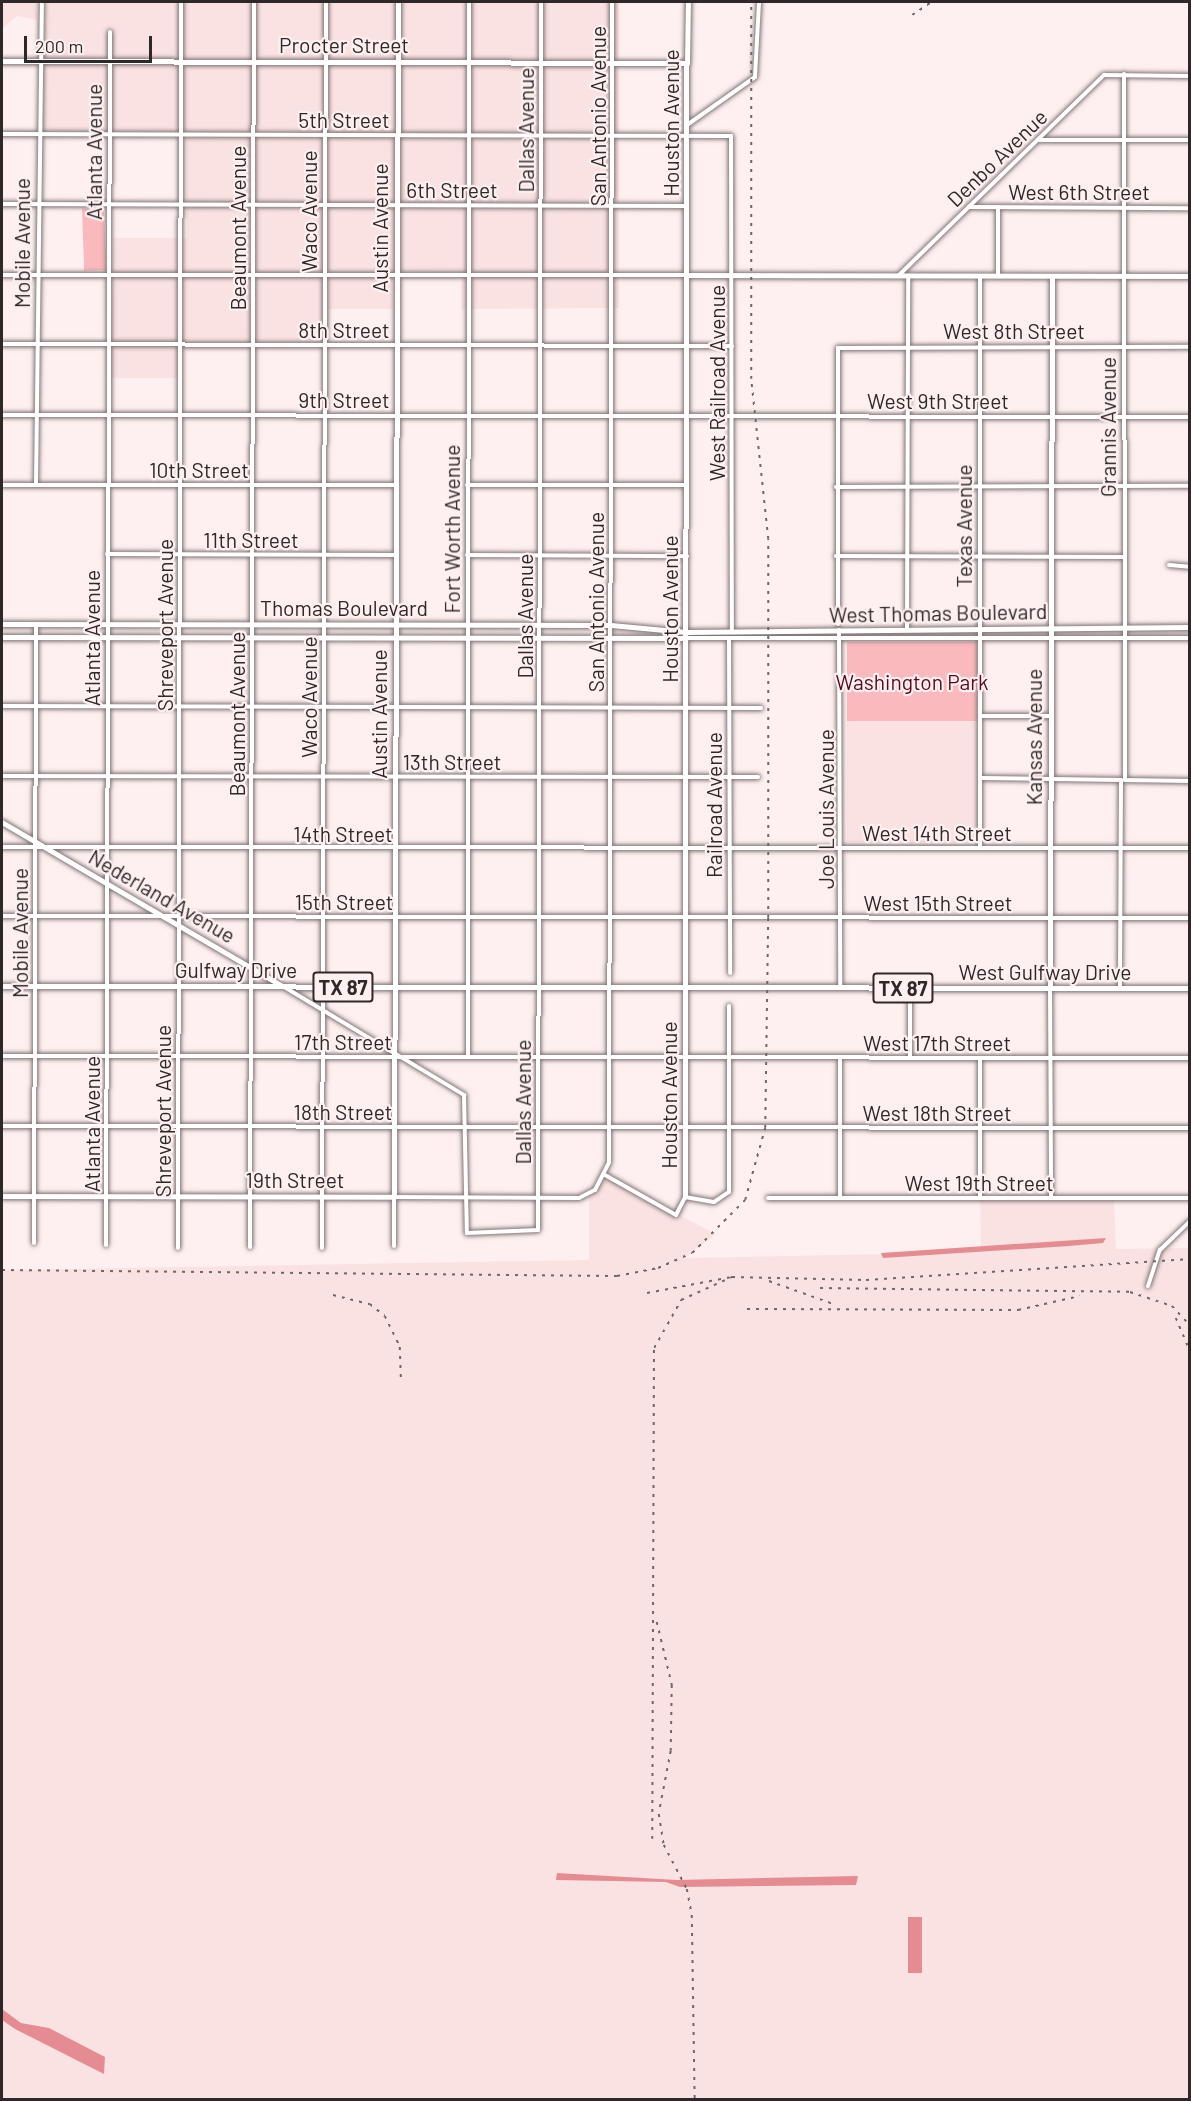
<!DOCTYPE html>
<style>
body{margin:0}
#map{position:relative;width:1191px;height:2101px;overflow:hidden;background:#fef0f0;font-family:Barlow,sans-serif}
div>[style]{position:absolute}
.built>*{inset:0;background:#fae2e3;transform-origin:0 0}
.green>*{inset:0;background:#fab9bc;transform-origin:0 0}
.water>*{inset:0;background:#e58c93;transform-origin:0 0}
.roads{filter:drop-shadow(0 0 2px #807474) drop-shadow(0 0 2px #807474)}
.minor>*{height:4px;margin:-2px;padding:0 2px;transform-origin:2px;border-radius:2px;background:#fff}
.tertiary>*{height:4.5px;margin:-2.25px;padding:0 2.25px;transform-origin:2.25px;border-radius:2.25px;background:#fff}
.secondary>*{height:4.5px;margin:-2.25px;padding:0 2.25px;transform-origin:2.25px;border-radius:2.25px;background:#fff}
.primary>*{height:5px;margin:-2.5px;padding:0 2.5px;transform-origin:2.5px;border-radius:2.5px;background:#fff}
.rail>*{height:1.5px;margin-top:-0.75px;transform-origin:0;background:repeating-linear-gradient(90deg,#6e6667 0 3px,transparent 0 9px)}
span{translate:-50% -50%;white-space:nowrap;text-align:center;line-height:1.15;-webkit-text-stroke:4.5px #fef0f0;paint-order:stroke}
.shield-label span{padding:2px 4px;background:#fef0f0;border:2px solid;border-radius:4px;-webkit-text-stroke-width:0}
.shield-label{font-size:20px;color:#2e2829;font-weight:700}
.street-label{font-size:21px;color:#2e2829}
.park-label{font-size:21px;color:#59081b}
.frame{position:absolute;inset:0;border:3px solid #2e2829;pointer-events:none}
.scale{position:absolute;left:24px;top:36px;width:128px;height:27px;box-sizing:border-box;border:3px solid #2e2829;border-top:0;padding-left:8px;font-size:18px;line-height:21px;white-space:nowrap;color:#2e2829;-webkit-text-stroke:4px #fef0f0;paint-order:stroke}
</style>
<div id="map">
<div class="built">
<div style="clip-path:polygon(2px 2px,37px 2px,37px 20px,17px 16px,2px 29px)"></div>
<div style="clip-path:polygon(46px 2px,619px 2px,619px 308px,461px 309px,462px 272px,392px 271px,393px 309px,329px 309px,328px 342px,179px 342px,179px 378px,111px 378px,113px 238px,187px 238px,187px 132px,42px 131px)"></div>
<div style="left:847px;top:721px;width:130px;height:121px"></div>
<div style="clip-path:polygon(606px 1177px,716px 1234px,685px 1258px,981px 1252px,980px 1198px,1114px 1198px,1116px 1249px,1189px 1248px,1189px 2099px,2px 2100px,2px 1270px,589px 1260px,589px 1200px)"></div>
</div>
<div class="green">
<div style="left:104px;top:208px;width:62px;height:22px;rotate:88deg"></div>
<div style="left:977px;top:642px;width:79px;height:130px;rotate:90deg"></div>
</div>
<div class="water">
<div style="clip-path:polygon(1106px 1238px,1103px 1243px,1069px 1246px,883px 1258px,881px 1253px)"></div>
<div style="clip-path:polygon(557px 1873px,677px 1880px,858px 1876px,856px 1885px,680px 1887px,666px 1882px,556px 1880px)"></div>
<div style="left:908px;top:1917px;width:14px;height:56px"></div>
<div style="clip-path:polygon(2px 2009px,21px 2023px,49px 2028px,105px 2057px,104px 2074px,15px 2029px,2px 2020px)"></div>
</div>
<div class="roads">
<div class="minor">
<div style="left:1124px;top:74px;width:706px;rotate:89.92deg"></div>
<div style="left:1125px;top:780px;width:65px;rotate:0.9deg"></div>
<div style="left:687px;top:125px;width:83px;rotate:-35.2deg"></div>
<div style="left:755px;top:77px;width:75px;rotate:-86.9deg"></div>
<div style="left:2px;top:134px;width:729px;rotate:0.16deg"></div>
<div style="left:731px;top:136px;width:495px;rotate:89.9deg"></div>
<div style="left:1039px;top:140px;width:151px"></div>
<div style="left:2px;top:204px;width:685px;rotate:0.17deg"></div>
<div style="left:969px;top:207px;width:221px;rotate:0.3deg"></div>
<div style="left:898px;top:276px;width:288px;rotate:-44.3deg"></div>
<div style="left:1104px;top:75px;width:86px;rotate:0.7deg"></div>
<div style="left:980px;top:276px;width:572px;rotate:90deg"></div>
<div style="left:998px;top:276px;width:69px;rotate:-90deg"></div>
<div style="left:2px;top:344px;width:730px;rotate:0.16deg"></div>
<div style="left:2px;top:415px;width:1188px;rotate:0.1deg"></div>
<div style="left:2px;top:485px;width:394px"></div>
<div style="left:36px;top:485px;width:483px;rotate:-89.3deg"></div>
<div style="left:467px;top:485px;width:220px"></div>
<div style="left:836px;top:487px;width:354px;rotate:-0.2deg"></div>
<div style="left:107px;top:554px;width:289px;rotate:0.2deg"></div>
<div style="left:467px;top:555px;width:220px;rotate:0.3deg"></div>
<div style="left:836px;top:556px;width:287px;rotate:0.2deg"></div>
<div style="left:1169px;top:565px;width:21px;rotate:5deg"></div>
<div style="left:838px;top:624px;width:276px;rotate:-90deg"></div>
<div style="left:838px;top:348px;width:352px;rotate:-0.2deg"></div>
<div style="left:907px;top:629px;width:353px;rotate:-89.8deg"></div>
<div style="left:839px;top:630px;width:358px;rotate:89.8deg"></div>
<div style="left:729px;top:638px;width:335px;rotate:89.8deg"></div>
<div style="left:2px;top:706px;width:759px;rotate:0.15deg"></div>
<div style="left:981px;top:716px;width:70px"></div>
<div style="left:2px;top:776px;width:756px;rotate:0.08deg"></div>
<div style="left:981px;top:778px;width:140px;rotate:0.8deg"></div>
<div style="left:1121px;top:780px;width:208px;rotate:90.3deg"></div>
<div style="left:2px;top:847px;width:1188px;rotate:0.05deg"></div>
<div style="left:2px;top:916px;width:1188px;rotate:0.1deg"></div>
<div style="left:286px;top:988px;width:208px;rotate:31deg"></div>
<div style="left:464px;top:1095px;width:138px;rotate:88.8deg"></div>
<div style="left:467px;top:1233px;width:71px;rotate:-2.4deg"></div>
<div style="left:538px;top:1230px;width:1228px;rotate:-89.86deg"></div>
<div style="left:910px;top:988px;width:70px;rotate:90deg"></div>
<div style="left:1050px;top:988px;width:210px;rotate:89.7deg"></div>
<div style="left:2px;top:1056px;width:1188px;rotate:0.1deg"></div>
<div style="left:468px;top:1057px;width:1055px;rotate:-89.95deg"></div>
<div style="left:2px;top:1126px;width:1188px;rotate:0.1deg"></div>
<div style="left:605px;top:1175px;width:81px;rotate:29.4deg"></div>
<div style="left:676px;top:1215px;width:20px;rotate:-63deg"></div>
<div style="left:685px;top:1197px;width:29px;rotate:10deg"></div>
<div style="left:714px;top:1202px;width:18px;rotate:-34deg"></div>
<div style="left:729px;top:1192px;width:186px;rotate:-90deg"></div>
<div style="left:768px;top:1198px;width:422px"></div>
<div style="left:840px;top:1198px;width:140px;rotate:-90deg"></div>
<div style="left:980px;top:1198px;width:140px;rotate:-90deg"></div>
<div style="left:34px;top:1243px;width:619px;rotate:-89.81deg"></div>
<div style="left:106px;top:1245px;width:1213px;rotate:-89.81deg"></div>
<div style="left:394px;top:1246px;width:49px;rotate:-90deg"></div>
<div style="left:394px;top:1197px;width:185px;rotate:0.3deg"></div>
<div style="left:579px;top:1198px;width:18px;rotate:-27deg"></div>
<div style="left:595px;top:1190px;width:31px;rotate:-63deg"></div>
<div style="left:609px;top:1162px;width:1160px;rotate:-89.85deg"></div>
<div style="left:250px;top:1247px;width:1245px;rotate:-89.82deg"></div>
<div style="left:178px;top:1248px;width:1246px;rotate:-89.86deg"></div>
<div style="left:322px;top:1248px;width:1246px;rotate:-89.82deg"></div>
<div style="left:1148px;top:1286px;width:38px;rotate:-72deg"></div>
<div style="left:1160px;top:1250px;width:42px;rotate:-44deg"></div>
</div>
<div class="tertiary">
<div style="left:687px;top:63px;width:61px;rotate:-89.1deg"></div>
<div style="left:2px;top:275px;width:685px"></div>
<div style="left:686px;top:632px;width:504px;rotate:-0.57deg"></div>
<div style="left:686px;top:638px;width:504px"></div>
<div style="left:2px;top:822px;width:325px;rotate:30.3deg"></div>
<div style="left:1050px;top:988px;width:711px;rotate:-89.84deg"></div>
<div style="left:2px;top:1196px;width:392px;rotate:0.1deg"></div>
<div style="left:394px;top:1197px;width:1195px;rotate:-89.81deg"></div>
<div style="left:685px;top:1197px;width:210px;rotate:-90deg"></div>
</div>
<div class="secondary">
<div style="left:2px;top:61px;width:685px;rotate:0.17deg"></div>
<div style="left:687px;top:63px;width:924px;rotate:90.12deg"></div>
<div style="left:687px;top:275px;width:503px;rotate:0.11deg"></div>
<div style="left:2px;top:624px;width:609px;rotate:0.09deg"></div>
<div style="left:611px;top:625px;width:75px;rotate:5.3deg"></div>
<div style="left:2px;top:637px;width:684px;rotate:0.08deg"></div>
</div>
<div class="primary">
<div style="left:2px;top:986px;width:1188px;rotate:0.1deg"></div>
</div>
</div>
<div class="rail">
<div style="left:912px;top:15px;width:23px;rotate:-34deg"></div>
<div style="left:2px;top:1270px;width:615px;rotate:0.56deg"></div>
<div style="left:617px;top:1276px;width:42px;rotate:-11deg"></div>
<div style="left:658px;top:1268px;width:37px;rotate:-24deg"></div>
<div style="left:692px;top:1253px;width:75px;rotate:-45deg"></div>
<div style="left:745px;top:1200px;width:75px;rotate:-74.5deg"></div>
<div style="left:765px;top:1128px;width:210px;rotate:-89.2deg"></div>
<div style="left:768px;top:918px;width:379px;rotate:-90deg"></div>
<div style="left:768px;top:539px;width:161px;rotate:-96.1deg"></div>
<div style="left:751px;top:379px;width:377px;rotate:-90deg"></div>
<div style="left:769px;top:1281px;width:71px;rotate:19.7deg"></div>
<div style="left:820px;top:1288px;width:310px;rotate:0.7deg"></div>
<div style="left:1130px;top:1292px;width:44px;rotate:18.4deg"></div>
<div style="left:1172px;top:1306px;width:26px;rotate:47deg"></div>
<div style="left:647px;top:1293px;width:86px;rotate:-10.7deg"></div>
<div style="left:732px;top:1277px;width:134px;rotate:1.3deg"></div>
<div style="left:866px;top:1280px;width:325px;rotate:-3.7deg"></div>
<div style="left:333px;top:1295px;width:38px;rotate:14deg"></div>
<div style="left:370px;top:1304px;width:19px;rotate:39deg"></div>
<div style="left:385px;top:1316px;width:34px;rotate:64deg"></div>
<div style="left:400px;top:1347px;width:31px;rotate:88deg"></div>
<div style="left:747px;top:1309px;width:271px;rotate:0.2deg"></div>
<div style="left:1018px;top:1310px;width:63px;rotate:-12.9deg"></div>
<div style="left:1176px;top:1318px;width:36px;rotate:67deg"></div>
<div style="left:657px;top:1622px;width:65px;rotate:76.6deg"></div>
<div style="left:672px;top:1685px;width:66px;rotate:90.9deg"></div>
<div style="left:671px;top:1751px;width:58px;rotate:100.9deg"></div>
<div style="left:659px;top:1814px;width:31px;rotate:81deg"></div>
<div style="left:664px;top:1845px;width:50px;rotate:62.4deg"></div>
<div style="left:687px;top:1889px;width:26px;rotate:79deg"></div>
<div style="left:692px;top:1915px;width:185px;rotate:89.1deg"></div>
<div style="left:652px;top:1839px;width:491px;rotate:-89.8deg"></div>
<div style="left:654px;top:1348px;width:55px;rotate:-60.6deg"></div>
<div style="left:681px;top:1300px;width:56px;rotate:-24.3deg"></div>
</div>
<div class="shield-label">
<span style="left:343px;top:987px">TX 87</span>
<span style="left:903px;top:988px">TX 87</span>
</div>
<div class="street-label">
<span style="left:344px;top:45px">Procter Street</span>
<span style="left:598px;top:116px;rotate:-90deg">San Antonio Avenue</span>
<span style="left:344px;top:120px">5th Street</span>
<span style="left:671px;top:123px;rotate:-90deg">Houston Avenue</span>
<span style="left:526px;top:130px;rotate:-90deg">Dallas Avenue</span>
<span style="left:94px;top:152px;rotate:-90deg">Atlanta Avenue</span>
<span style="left:997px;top:158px;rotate:-44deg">Denbo Avenue</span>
<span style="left:452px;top:190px">6th Street</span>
<span style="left:1079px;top:192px">West 6th Street</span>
<span style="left:309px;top:211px;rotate:-90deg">Waco Avenue</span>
<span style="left:238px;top:228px;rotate:-90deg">Beaumont Avenue</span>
<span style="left:380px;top:228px;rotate:-90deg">Austin Avenue</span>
<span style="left:22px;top:243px;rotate:-90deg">Mobile Avenue</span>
<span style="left:344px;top:330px">8th Street</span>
<span style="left:1014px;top:331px">West 8th Street</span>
<span style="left:717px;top:383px;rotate:-90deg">West Railroad Avenue</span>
<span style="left:344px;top:400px">9th Street</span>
<span style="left:938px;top:401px">West 9th Street</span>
<span style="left:1108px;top:427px;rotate:-90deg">Grannis Avenue</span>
<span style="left:199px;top:470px">10th Street</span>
<span style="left:964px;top:526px;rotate:-90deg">Texas Avenue</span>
<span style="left:452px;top:529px;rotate:-90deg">Fort Worth Avenue</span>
<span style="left:251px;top:540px">11th Street</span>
<span style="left:596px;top:602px;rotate:-90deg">San Antonio Avenue</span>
<span style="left:344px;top:608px">Thomas Boulevard</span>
<span style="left:670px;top:609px;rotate:-90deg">Houston Avenue</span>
<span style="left:938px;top:613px;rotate:-1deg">West Thomas Boulevard</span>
<span style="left:525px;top:616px;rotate:-90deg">Dallas Avenue</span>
<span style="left:165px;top:625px;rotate:-90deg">Shreveport Avenue</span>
<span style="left:92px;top:638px;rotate:-90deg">Atlanta Avenue</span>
<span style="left:309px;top:697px;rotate:-90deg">Waco Avenue</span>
<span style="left:237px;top:714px;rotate:-90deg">Beaumont Avenue</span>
<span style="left:379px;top:714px;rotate:-90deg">Austin Avenue</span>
<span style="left:1034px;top:737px;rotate:-90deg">Kansas Avenue</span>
<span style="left:452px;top:762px">13th Street</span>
<span style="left:714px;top:805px;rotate:-90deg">Railroad Avenue</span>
<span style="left:826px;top:809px;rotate:-90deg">Joe Louis Avenue</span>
<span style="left:937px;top:833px">West 14th Street</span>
<span style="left:343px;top:834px">14th Street</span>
<span style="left:162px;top:896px;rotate:30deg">Nederland Avenue</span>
<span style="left:344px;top:902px">15th Street</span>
<span style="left:938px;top:903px">West 15th Street</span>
<span style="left:20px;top:933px;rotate:-90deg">Mobile Avenue</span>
<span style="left:236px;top:970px">Gulfway Drive</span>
<span style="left:1045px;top:972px">West Gulfway Drive</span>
<span style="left:343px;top:1042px">17th Street</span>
<span style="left:937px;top:1043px">West 17th Street</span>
<span style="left:669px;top:1095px;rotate:-90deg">Houston Avenue</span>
<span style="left:523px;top:1102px;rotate:-90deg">Dallas Avenue</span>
<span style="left:163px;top:1111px;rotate:-90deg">Shreveport Avenue</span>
<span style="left:343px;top:1112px">18th Street</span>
<span style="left:937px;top:1113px">West 18th Street</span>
<span style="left:92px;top:1124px;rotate:-90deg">Atlanta Avenue</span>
<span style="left:295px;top:1180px">19th Street</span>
<span style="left:979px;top:1183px">West 19th Street</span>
</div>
<div class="park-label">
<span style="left:912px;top:682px">Washington Park</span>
</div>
<div class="frame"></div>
<div class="scale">200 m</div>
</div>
